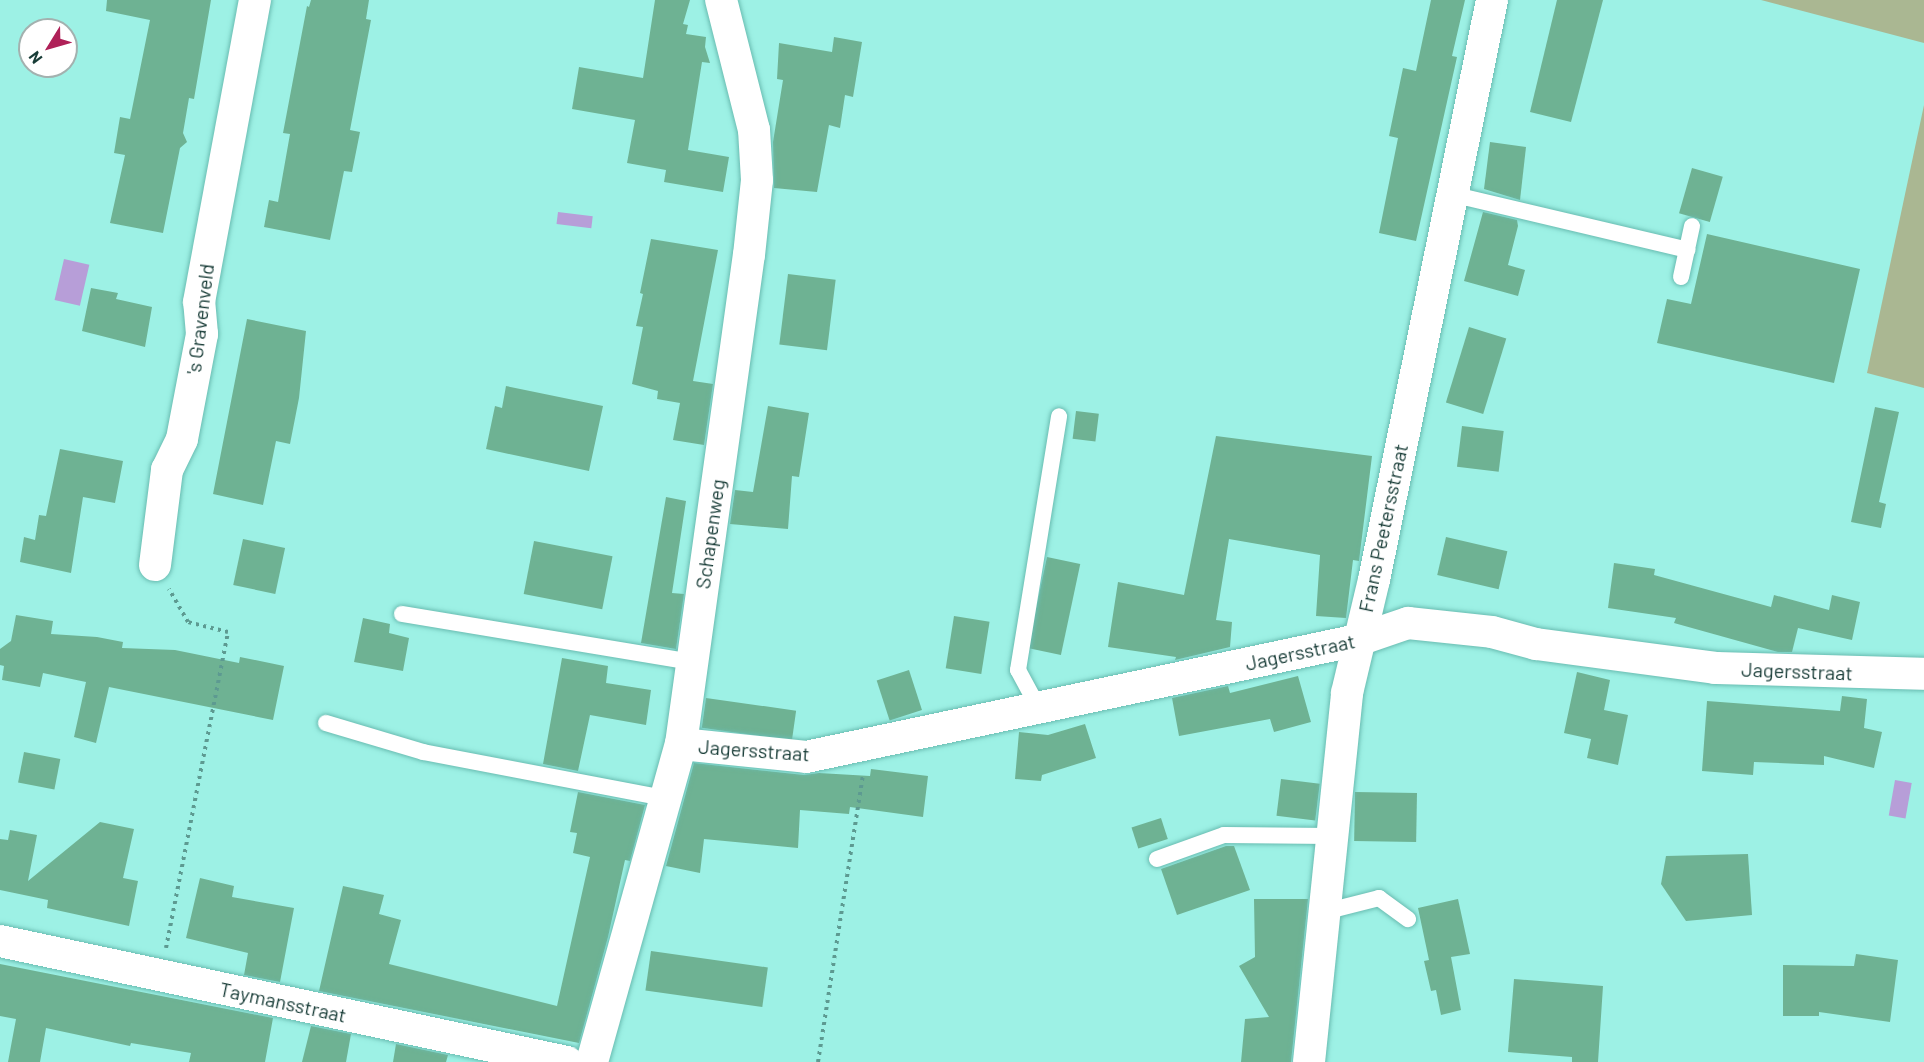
<!DOCTYPE html>
<style>
body{margin:0}
#map{position:relative;width:1924px;height:1062px;overflow:hidden;background:#9df1e5;font-family:Barlow,sans-serif}
div>[style]{position:absolute}
.green>*{inset:0;background:#aab792}
.water>*{inset:0;background:#b79ed8;transform-origin:0 0}
.building>*{inset:0;background:#6eb293;transform-origin:0 0}
.path>*{height:4px;margin-top:-2px;transform-origin:0;background:repeating-linear-gradient(90deg,#5d9a91 0 3px,transparent 0 7.5px)}
.roads{filter:drop-shadow(0 0 2px #69bcb1) drop-shadow(0 0 2px #69bcb1)}
.service>*{height:16px;margin:-8px;padding:0 8px;transform-origin:8px;border-radius:8px;background:#fff}
.minor>*{height:32px;margin:-16px;padding:0 16px;transform-origin:16px;border-radius:16px;background:#fff}
span{translate:-50% -50%;white-space:nowrap;text-align:center;line-height:1.15;-webkit-text-stroke:6px #fff;paint-order:stroke}
.street-label{font-size:20px;color:#183c37}
.north{position:absolute;left:18px;top:18px;width:60px;height:60px;box-sizing:border-box;background:#fff;border:2px solid #a3b1af;border-radius:50%;rotate:233deg;font-size:16px;font-weight:700;line-height:24px;text-align:center;color:#183c37}
.north::after{content:'';display:block;margin:auto;width:21px;height:27px;background:#af2158;clip-path:polygon(50% 0,100% 100%,50% 72%,0 100%)}
</style>
<div id="map">
<div class="green">
<div style="clip-path:polygon(1761px 0,1924px 0,1924px 43px)"></div>
<div style="clip-path:polygon(1924px 105px,1924px 388px,1867px 373px)"></div>
</div>
<div class="water">
<div style="left:558px;top:212px;width:35px;height:12px;rotate:7deg"></div>
<div style="left:64px;top:259px;width:26px;height:42px;rotate:13deg"></div>
<div style="left:1895px;top:780px;width:17px;height:36px;rotate:10deg"></div>
</div>
<div class="building">
<div style="clip-path:polygon(107px 0,211px 0,194px 99px,189px 98px,183px 133px,187px 142px,180px 148px,163px 233px,110px 223px,125px 155px,114px 153px,120px 117px,130px 119px,150px 20px,106px 11px)"></div>
<div style="clip-path:polygon(311px 0,369px 0,366px 19px,371px 20px,350px 130px,360px 132px,352px 172px,344px 171px,330px 240px,264px 227px,269px 200px,278px 202px,290px 134px,283px 133px,307px 6px,309px 7px)"></div>
<div style="clip-path:polygon(655px 0,690px 0,683px 24px,688px 25px,686px 34px,706px 37px,705px 47px,710px 63px,702px 62px,688px 150px,729px 157px,723px 192px,664px 182px,666px 170px,627px 163px,635px 120px,572px 109px,579px 67px,643px 78px)"></div>
<div style="clip-path:polygon(1431px 0,1465px 0,1452px 56px,1457px 57px,1416px 241px,1379px 233px,1398px 138px,1389px 136px,1403px 68px,1416px 71px)"></div>
<div style="clip-path:polygon(1557px 0,1603px 0,1571px 122px,1530px 112px)"></div>
<div style="clip-path:polygon(834px 37px,862px 42px,853px 97px,845px 95px,840px 128px,829px 125px,817px 192px,774px 188px,773px 142px,783px 80px,777px 79px,779px 43px,832px 52px)"></div>
<div style="clip-path:polygon(1490px 142px,1526px 147px,1520px 200px,1484px 189px)"></div>
<div style="left:1692px;top:168px;width:32px;height:47px;rotate:16deg"></div>
<div style="clip-path:polygon(1483px 212px,1517px 220px,1518px 226px,1508px 265px,1525px 270px,1518px 296px,1464px 281px)"></div>
<div style="clip-path:polygon(1707px 234px,1860px 269px,1834px 383px,1657px 343px,1667px 299px,1691px 304px)"></div>
<div style="clip-path:polygon(651px 239px,718px 250px,693px 381px,713px 384px,704px 445px,673px 440px,680px 403px,657px 399px,658px 391px,632px 384px,643px 327px,636px 326px,643px 294px,640px 293px)"></div>
<div style="left:788px;top:274px;width:48px;height:71px;rotate:7deg"></div>
<div style="clip-path:polygon(91px 288px,118px 293px,116px 299px,152px 307px,145px 347px,82px 331px)"></div>
<div style="clip-path:polygon(247px 319px,306px 331px,299px 398px,290px 444px,276px 441px,263px 505px,213px 494px)"></div>
<div style="left:1469px;top:327px;width:39px;height:79px;rotate:17deg"></div>
<div style="clip-path:polygon(506px 386px,603px 406px,589px 471px,486px 449px,495px 406px,502px 408px)"></div>
<div style="clip-path:polygon(768px 406px,809px 413px,799px 477px,792px 476px,788px 529px,730px 524px,735px 490px,753px 492px)"></div>
<div style="clip-path:polygon(1875px 407px,1899px 412px,1879px 502px,1886px 504px,1881px 528px,1851px 522px)"></div>
<div style="left:1076px;top:411px;width:23px;height:28px;rotate:7deg"></div>
<div style="left:1462px;top:426px;width:42px;height:41px;rotate:7deg"></div>
<div style="clip-path:polygon(1216px 436px,1372px 456px,1359px 561px,1353px 560px,1346px 618px,1316px 616px,1320px 555px,1229px 539px,1216px 620px,1232px 622px,1230px 647px,1175px 660px,1176px 657px,1108px 647px,1118px 582px,1184px 595px)"></div>
<div style="clip-path:polygon(60px 449px,123px 461px,115px 503px,83px 497px,71px 573px,20px 562px,24px 537px,35px 540px,39px 515px,46px 516px)"></div>
<div style="clip-path:polygon(666px 497px,686px 501px,672px 593px,684px 594px,676px 649px,641px 643px)"></div>
<div style="left:1446px;top:537px;width:63px;height:39px;rotate:13deg"></div>
<div style="left:243px;top:539px;width:43px;height:47px;rotate:12deg"></div>
<div style="left:534px;top:541px;width:80px;height:54px;rotate:11deg"></div>
<div style="left:1047px;top:557px;width:34px;height:93px;rotate:12deg"></div>
<div style="clip-path:polygon(1614px 563px,1655px 569px,1654px 575px,1771px 607px,1774px 595px,1829px 610px,1832px 595px,1860px 602px,1852px 640px,1798px 628px,1792px 652px,1778px 652px,1674px 623px,1676px 618px,1608px 608px)"></div>
<div style="clip-path:polygon(16px 615px,53px 621px,51px 634px,97px 637px,123px 642px,122px 648px,175px 650px,239px 663px,240px 657px,284px 666px,273px 720px,109px 687px,96px 743px,74px 737px,86px 682px,43px 673px,40px 687px,2px 680px,4px 666px,0 665px,0 649px,11px 641px)"></div>
<div style="left:954px;top:616px;width:36px;height:53px;rotate:9deg"></div>
<div style="clip-path:polygon(363px 618px,390px 624px,389px 633px,409px 638px,403px 671px,354px 662px)"></div>
<div style="clip-path:polygon(562px 658px,608px 666px,606px 683px,651px 690px,646px 725px,590px 715px,578px 771px,543px 764px)"></div>
<div style="left:909px;top:670px;width:42px;height:34px;rotate:72deg"></div>
<div style="clip-path:polygon(1577px 672px,1610px 680px,1604px 710px,1628px 715px,1618px 765px,1587px 758px,1591px 739px,1564px 733px)"></div>
<div style="clip-path:polygon(1298px 676px,1311px 722px,1274px 732px,1270px 719px,1179px 736px,1172px 698px,1228px 686px,1230px 693px)"></div>
<div style="clip-path:polygon(1842px 696px,1867px 699px,1864px 728px,1882px 732px,1874px 768px,1824px 756px,1824px 765px,1754px 762px,1753px 775px,1702px 771px,1707px 701px,1840px 711px)"></div>
<div style="left:706px;top:698px;width:91px;height:30px;rotate:8deg"></div>
<div style="clip-path:polygon(1085px 724px,1096px 758px,1042px 775px,1041px 781px,1015px 779px,1019px 732px,1048px 735px)"></div>
<div style="left:24px;top:752px;width:37px;height:31px;rotate:11deg"></div>
<div style="clip-path:polygon(694px 763px,804px 775px,819px 773px,870px 776px,871px 769px,928px 776px,923px 817px,850px 807px,849px 814px,800px 810px,798px 848px,704px 839px,700px 873px,666px 866px)"></div>
<div style="left:1281px;top:779px;width:39px;height:37px;rotate:7deg"></div>
<div style="clip-path:polygon(578px 792px,645px 805px,630px 861px,625px 860px,608px 937px,579px 1043px,319px 991px,343px 886px,384px 895px,379px 914px,401px 920px,389px 964px,557px 1006px,590px 857px,573px 853px,577px 833px,570px 832px)"></div>
<div style="left:1355px;top:792px;width:62px;height:49px;rotate:1deg"></div>
<div style="left:1161px;top:818px;width:22px;height:31px;rotate:72deg"></div>
<div style="clip-path:polygon(100px 822px,134px 829px,123px 878px,138px 881px,129px 926px,47px 908px,48px 900px,0 890px,0 839px,8px 840px,10px 830px,37px 835px,28px 881px)"></div>
<div style="clip-path:polygon(1226px 846px,1234px 846px,1250px 890px,1177px 915px,1161px 869px)"></div>
<div style="clip-path:polygon(1748px 854px,1752px 915px,1686px 921px,1661px 884px,1666px 856px)"></div>
<div style="clip-path:polygon(200px 878px,234px 886px,232px 897px,294px 908px,280px 982px,244px 975px,248px 953px,186px 938px)"></div>
<div style="clip-path:polygon(1254px 899px,1308px 899px,1291px 1062px,1241px 1062px,1245px 1019px,1269px 1017px,1239px 966px,1255px 957px)"></div>
<div style="clip-path:polygon(1458px 899px,1470px 954px,1451px 957px,1461px 1010px,1441px 1015px,1436px 990px,1431px 991px,1424px 961px,1429px 960px,1418px 908px)"></div>
<div style="left:651px;top:951px;width:118px;height:40px;rotate:8deg"></div>
<div style="clip-path:polygon(1856px 954px,1898px 960px,1890px 1022px,1819px 1012px,1819px 1016px,1783px 1016px,1783px 965px,1854px 966px)"></div>
<div style="clip-path:polygon(0 964px,273px 1018px,265px 1062px,189px 1062px,191px 1053px,131px 1043px,130px 1046px,46px 1028px,40px 1062px,8px 1062px,16px 1019px,0 1016px)"></div>
<div style="clip-path:polygon(1514px 979px,1603px 986px,1598px 1062px,1572px 1062px,1572px 1057px,1508px 1052px)"></div>
<div style="clip-path:polygon(311px 1026px,351px 1034px,346px 1062px,302px 1062px)"></div>
<div style="clip-path:polygon(396px 1044px,448px 1055px,446px 1062px,393px 1062px)"></div>
</div>
<div class="path">
<div style="left:166px;top:948px;width:322px;rotate:-78.9deg"></div>
<div style="left:228px;top:632px;width:41px;rotate:-166deg"></div>
<div style="left:188px;top:622px;width:38px;rotate:-120deg"></div>
<div style="left:818px;top:1062px;width:291px;rotate:-81.1deg"></div>
</div>
<div class="roads">
<div class="service">
<div style="left:1451px;top:194px;width:243px;rotate:13.3deg"></div>
<div style="left:1681px;top:277px;width:52px;rotate:-77.8deg"></div>
<div style="left:402px;top:614px;width:295px;rotate:9.4deg"></div>
<div style="left:1038px;top:707px;width:42px;rotate:-118.4deg"></div>
<div style="left:1018px;top:670px;width:257px;rotate:-80.8deg"></div>
<div style="left:326px;top:723px;width:101px;rotate:16.6deg"></div>
<div style="left:423px;top:752px;width:246px;rotate:10.8deg"></div>
<div style="left:1157px;top:859px;width:71px;rotate:-19.7deg"></div>
<div style="left:1224px;top:835px;width:107px;rotate:0.5deg"></div>
<div style="left:1324px;top:912px;width:57px;rotate:-14.3deg"></div>
<div style="left:1379px;top:898px;width:36px;rotate:36deg"></div>
</div>
<div class="minor">
<div style="left:155px;top:565px;width:96px;rotate:-82.8deg"></div>
<div style="left:167px;top:470px;width:34px;rotate:-64deg"></div>
<div style="left:182px;top:439px;width:107px;rotate:-79.2deg"></div>
<div style="left:202px;top:334px;width:32px;rotate:-95deg"></div>
<div style="left:199px;top:302px;width:307px;rotate:-79.5deg"></div>
<div style="left:681px;top:744px;width:126px;rotate:5.9deg"></div>
<div style="left:806px;top:757px;width:564px;rotate:-11.97deg"></div>
<div style="left:1358px;top:640px;width:53px;rotate:-18.8deg"></div>
<div style="left:1408px;top:623px;width:84px;rotate:6.1deg"></div>
<div style="left:1492px;top:632px;width:46px;rotate:15.3deg"></div>
<div style="left:1536px;top:644px;width:181px;rotate:7.6deg"></div>
<div style="left:1715px;top:668px;width:209px;rotate:1.6deg"></div>
<div style="left:0;top:941px;width:580px;rotate:12.05deg"></div>
<div style="left:592px;top:1062px;width:330px;rotate:-74.4deg"></div>
<div style="left:681px;top:744px;width:494px;rotate:-82.1deg"></div>
<div style="left:749px;top:255px;width:75px;rotate:-83.9deg"></div>
<div style="left:757px;top:180px;width:50px;rotate:-93.4deg"></div>
<div style="left:754px;top:130px;width:134px;rotate:-104.2deg"></div>
<div style="left:1309px;top:1062px;width:371px;rotate:-84.1deg"></div>
<div style="left:1347px;top:693px;width:116px;rotate:-76.6deg"></div>
<div style="left:1374px;top:580px;width:592px;rotate:-78.5deg"></div>
</div>
</div>
<div class="street-label">
<span style="left:200px;top:319px;rotate:-83deg">'s Gravenveld</span>
<span style="left:1383px;top:528px;rotate:-78deg">Frans Peetersstraat</span>
<span style="left:710px;top:534px;rotate:-82deg">Schapenweg</span>
<span style="left:1300px;top:652px;rotate:-12deg">Jagersstraat</span>
<span style="left:1797px;top:671px;rotate:2deg">Jagersstraat</span>
<span style="left:754px;top:750px;rotate:4deg">Jagersstraat</span>
<span style="left:283px;top:1002px;rotate:12deg">Taymansstraat</span>
</div>
<div class="north">N</div>
</div>
